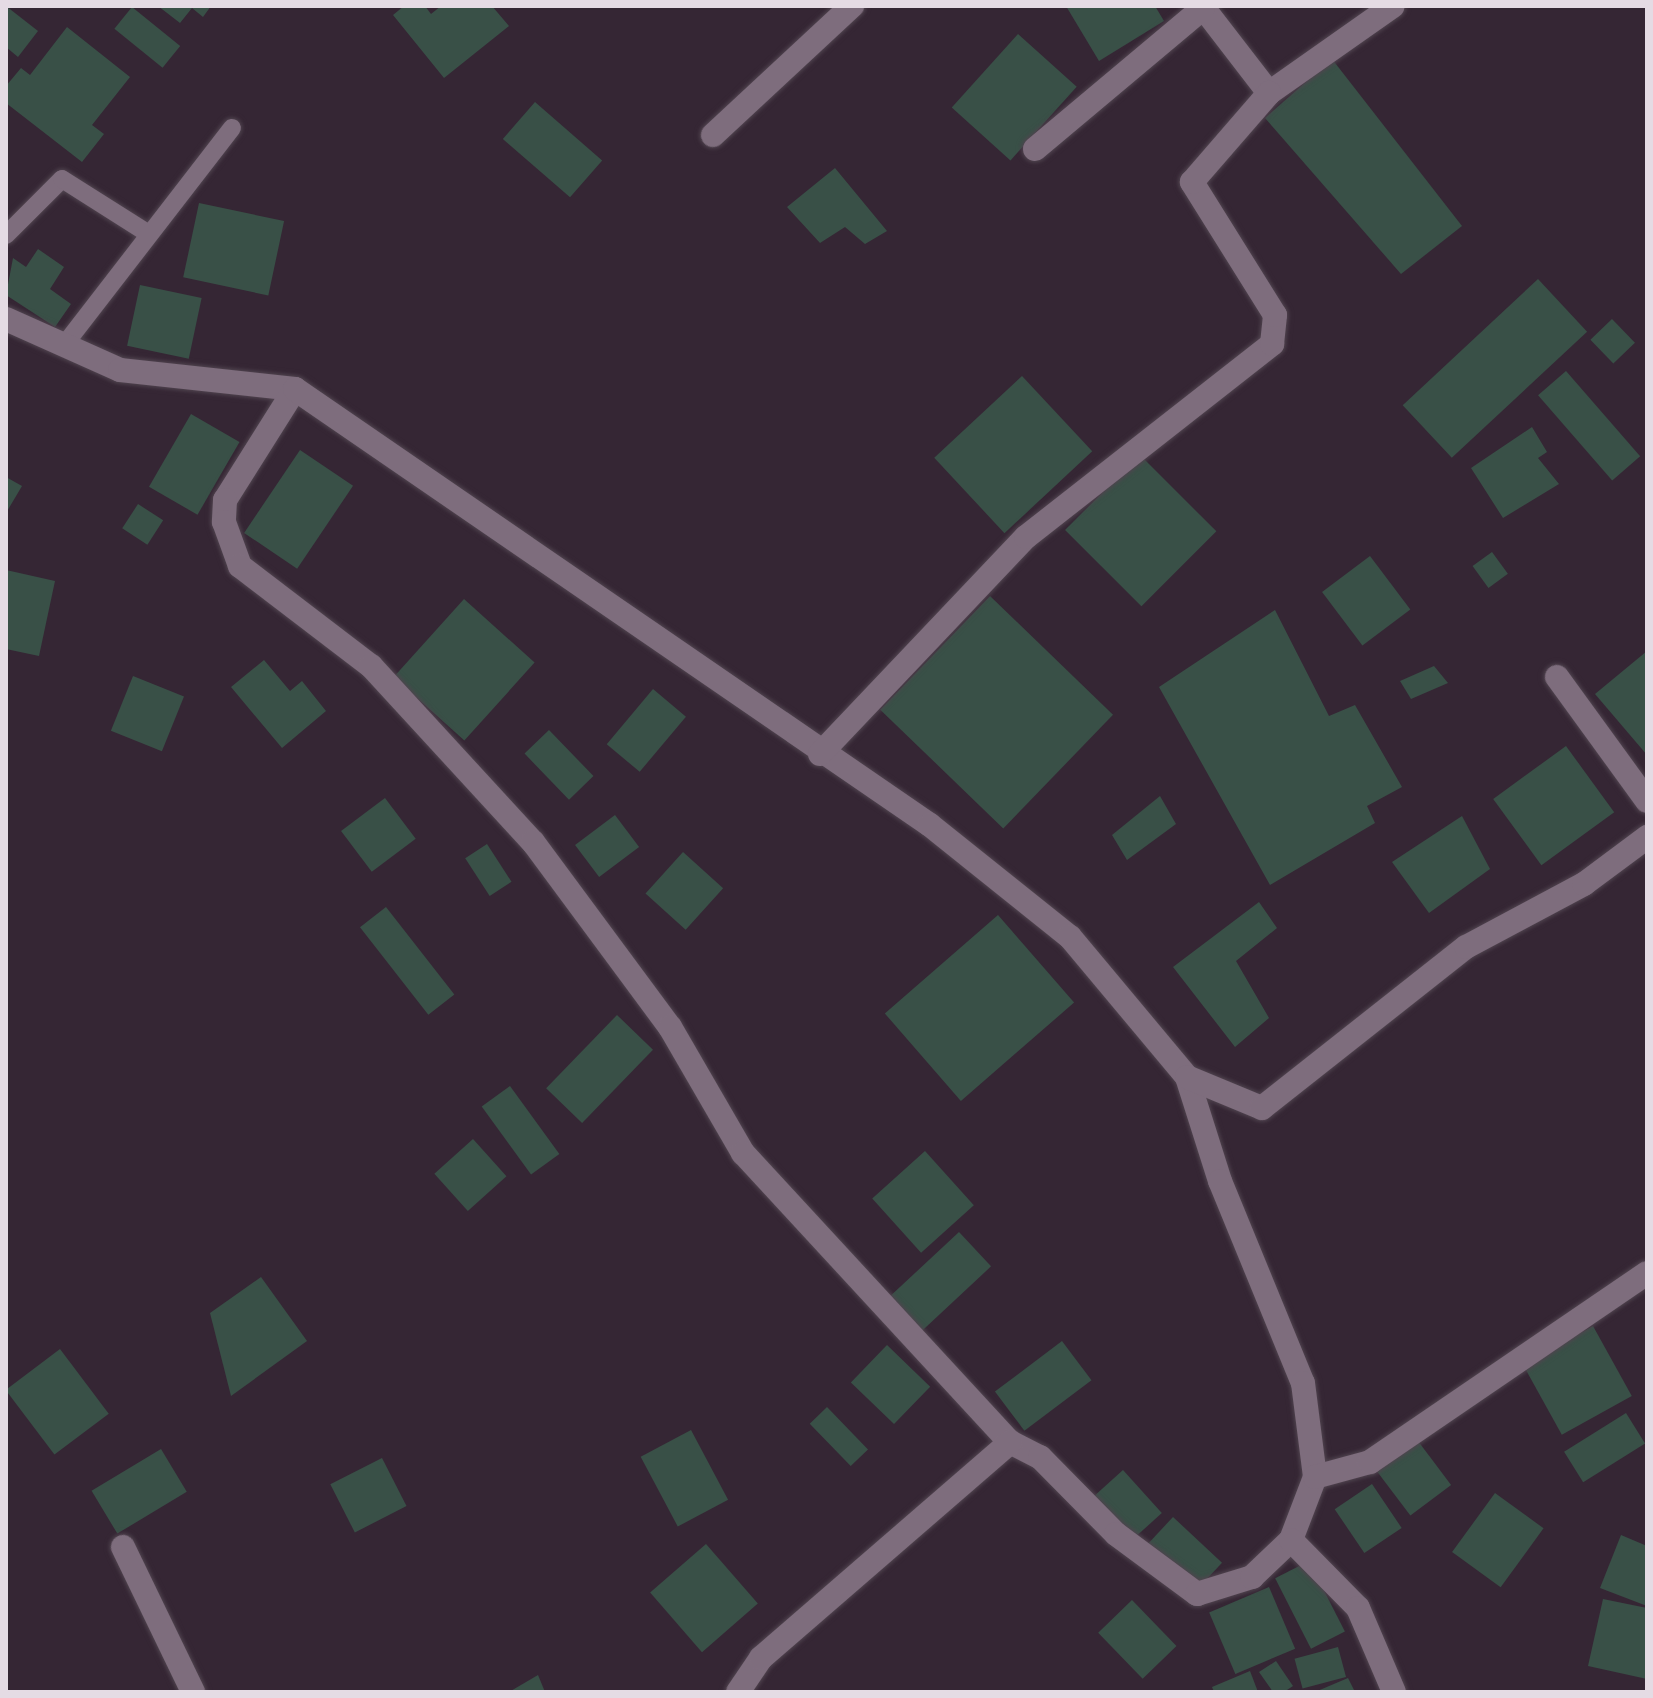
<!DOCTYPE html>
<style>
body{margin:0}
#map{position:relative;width:1653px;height:1698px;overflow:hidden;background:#352634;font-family:"DejaVu Sans",sans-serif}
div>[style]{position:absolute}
.building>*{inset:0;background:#395047;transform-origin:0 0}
.roads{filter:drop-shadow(0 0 2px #50444f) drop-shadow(0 0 2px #50444f)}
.lane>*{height:18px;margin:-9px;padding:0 9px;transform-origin:9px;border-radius:9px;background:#7e6d7d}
.street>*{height:24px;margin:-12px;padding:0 12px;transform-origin:12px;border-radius:12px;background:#7e6d7d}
span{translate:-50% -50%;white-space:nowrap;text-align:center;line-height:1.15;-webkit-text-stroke:7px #2b1c2a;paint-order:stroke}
.frame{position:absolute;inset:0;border:8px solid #e5dbe4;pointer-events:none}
</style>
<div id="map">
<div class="building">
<div style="clip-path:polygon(6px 6px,38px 31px,18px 57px,6px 47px)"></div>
<div style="clip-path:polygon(158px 6px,211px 6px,203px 17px,192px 8px,180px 23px)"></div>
<div style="clip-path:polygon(404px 6px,425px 6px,431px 14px,441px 6px,492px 6px,509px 26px,444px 78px,393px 15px)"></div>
<div style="clip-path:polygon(1066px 6px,1155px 6px,1164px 21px,1099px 61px)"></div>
<div style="left:132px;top:7px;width:62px;height:28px;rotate:39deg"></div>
<div style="clip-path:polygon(67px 27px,130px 77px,92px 125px,104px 134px,82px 162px,6px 103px,6px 86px,21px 68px,30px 75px)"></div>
<div style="left:1018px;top:34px;width:79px;height:99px;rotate:42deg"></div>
<div style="clip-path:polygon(1332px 59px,1462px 226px,1401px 274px,1265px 118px)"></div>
<div style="left:535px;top:102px;width:89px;height:49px;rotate:41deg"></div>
<div style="clip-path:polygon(835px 168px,887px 231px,865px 244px,845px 227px,820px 243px,787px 207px)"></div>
<div style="left:199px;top:203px;width:87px;height:76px;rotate:12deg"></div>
<div style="clip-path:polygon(38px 249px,64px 267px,50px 289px,71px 304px,55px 327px,6px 295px,13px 258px,26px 267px)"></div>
<div style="left:1538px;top:279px;width:72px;height:185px;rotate:47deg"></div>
<div style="left:140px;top:285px;width:63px;height:62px;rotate:12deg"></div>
<div style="left:1612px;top:319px;width:33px;height:30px;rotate:46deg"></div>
<div style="left:1566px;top:371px;width:113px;height:37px;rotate:49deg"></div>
<div style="left:1022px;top:376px;width:103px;height:120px;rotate:47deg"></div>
<div style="left:191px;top:414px;width:56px;height:84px;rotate:30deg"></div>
<div style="clip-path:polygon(1532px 427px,1547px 452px,1538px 458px,1559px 484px,1503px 518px,1471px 468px)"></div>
<div style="left:300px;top:450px;width:64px;height:100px;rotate:34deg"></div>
<div style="left:1140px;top:455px;width:108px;height:106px;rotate:45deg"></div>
<div style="clip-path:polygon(6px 477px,22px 486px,6px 513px)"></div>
<div style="left:138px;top:504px;width:30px;height:29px;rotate:33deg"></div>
<div style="left:1492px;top:552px;width:27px;height:24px;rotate:54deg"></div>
<div style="left:1370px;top:556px;width:67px;height:60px;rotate:53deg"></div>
<div style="clip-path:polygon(6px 570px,55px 581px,39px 656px,6px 649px)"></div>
<div style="left:990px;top:596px;width:171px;height:158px;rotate:44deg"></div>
<div style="left:464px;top:599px;width:95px;height:105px;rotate:42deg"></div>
<div style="clip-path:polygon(1275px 610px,1329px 716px,1355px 705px,1402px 787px,1367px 806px,1375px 823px,1270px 885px,1159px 687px)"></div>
<div style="clip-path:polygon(1647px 651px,1647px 755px,1595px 694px)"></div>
<div style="clip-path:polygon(264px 660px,290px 691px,302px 681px,326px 711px,282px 748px,231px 687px)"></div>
<div style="clip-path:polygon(1434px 666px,1448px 683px,1411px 699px,1400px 681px)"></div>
<div style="left:133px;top:676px;width:55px;height:59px;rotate:22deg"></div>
<div style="left:653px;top:689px;width:43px;height:72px;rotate:40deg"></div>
<div style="left:549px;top:730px;width:64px;height:34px;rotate:46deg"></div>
<div style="left:1566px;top:746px;width:82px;height:90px;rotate:54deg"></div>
<div style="clip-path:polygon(1160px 796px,1176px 824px,1127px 860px,1112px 835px)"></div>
<div style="left:385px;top:798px;width:51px;height:55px;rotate:53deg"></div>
<div style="left:615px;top:815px;width:40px;height:50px;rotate:53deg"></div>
<div style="clip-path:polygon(1462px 816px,1490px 869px,1429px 913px,1392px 862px)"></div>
<div style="left:487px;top:844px;width:45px;height:26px;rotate:57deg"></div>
<div style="left:683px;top:852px;width:54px;height:56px;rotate:42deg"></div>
<div style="clip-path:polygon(1259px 902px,1277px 928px,1236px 961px,1269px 1018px,1235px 1047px,1173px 967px)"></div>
<div style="left:386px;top:907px;width:111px;height:33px;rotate:52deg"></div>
<div style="left:998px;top:915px;width:116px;height:150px;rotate:49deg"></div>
<div style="left:617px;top:1015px;width:50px;height:102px;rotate:44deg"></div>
<div style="left:510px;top:1086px;width:84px;height:35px;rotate:54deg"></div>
<div style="left:473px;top:1139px;width:50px;height:52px;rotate:48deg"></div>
<div style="left:925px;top:1151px;width:73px;height:71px;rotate:48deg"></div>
<div style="left:959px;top:1232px;width:47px;height:98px;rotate:47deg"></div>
<div style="clip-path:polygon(261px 1277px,307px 1341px,231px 1396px,210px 1313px)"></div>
<div style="left:1593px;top:1326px;width:80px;height:80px;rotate:61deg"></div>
<div style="left:1062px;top:1341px;width:49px;height:84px;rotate:53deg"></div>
<div style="left:887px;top:1345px;width:60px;height:52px;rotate:44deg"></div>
<div style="left:60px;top:1349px;width:81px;height:68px;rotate:53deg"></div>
<div style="left:827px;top:1407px;width:59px;height:24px;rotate:46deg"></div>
<div style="left:1626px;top:1413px;width:36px;height:73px;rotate:58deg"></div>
<div style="left:691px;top:1430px;width:79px;height:57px;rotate:62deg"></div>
<div style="left:1418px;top:1441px;width:55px;height:51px;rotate:53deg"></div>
<div style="left:161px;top:1449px;width:50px;height:81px;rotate:59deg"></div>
<div style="left:382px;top:1458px;width:54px;height:58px;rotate:63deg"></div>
<div style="left:1123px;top:1470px;width:58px;height:38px;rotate:48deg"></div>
<div style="left:1372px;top:1484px;width:53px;height:45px;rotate:56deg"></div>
<div style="left:1495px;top:1493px;width:60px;height:73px;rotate:36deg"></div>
<div style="left:1173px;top:1517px;width:67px;height:40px;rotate:43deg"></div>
<div style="clip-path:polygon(1621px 1535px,1647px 1546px,1647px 1606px,1600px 1588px)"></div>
<div style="left:706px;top:1544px;width:79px;height:74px;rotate:49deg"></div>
<div style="left:1309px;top:1561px;width:79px;height:38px;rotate:63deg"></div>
<div style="left:1269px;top:1587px;width:67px;height:65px;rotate:67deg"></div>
<div style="clip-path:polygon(1603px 1599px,1647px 1608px,1647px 1679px,1588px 1666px)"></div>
<div style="left:1132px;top:1600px;width:64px;height:47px;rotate:46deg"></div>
<div style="left:1338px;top:1647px;width:31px;height:45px;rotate:75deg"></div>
<div style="clip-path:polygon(1276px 1661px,1293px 1686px,1284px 1692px,1273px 1692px,1259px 1672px)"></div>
<div style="clip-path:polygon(1250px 1671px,1258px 1692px,1214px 1692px,1212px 1687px)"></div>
<div style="clip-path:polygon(538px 1675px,545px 1692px,509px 1692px)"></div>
<div style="clip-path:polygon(1348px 1678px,1355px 1692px,1315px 1692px)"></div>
</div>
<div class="roads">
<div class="lane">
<div style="left:6px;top:235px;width:79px;rotate:-45deg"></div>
<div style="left:62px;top:179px;width:103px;rotate:32.3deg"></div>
<div style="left:65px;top:344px;width:273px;rotate:-52.3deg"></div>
</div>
<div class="street">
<div style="left:1202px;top:6px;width:110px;rotate:52.4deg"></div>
<div style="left:1269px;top:93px;width:151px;rotate:-35.1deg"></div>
<div style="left:713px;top:135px;width:190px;rotate:-42.9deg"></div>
<div style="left:1035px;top:149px;width:219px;rotate:-40deg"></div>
<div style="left:6px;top:319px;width:125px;rotate:24.1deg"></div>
<div style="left:120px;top:370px;width:176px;rotate:6.2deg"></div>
<div style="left:295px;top:389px;width:131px;rotate:122.2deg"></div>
<div style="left:225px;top:500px;width:22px;rotate:93deg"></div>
<div style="left:224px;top:522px;width:47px;rotate:70deg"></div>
<div style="left:240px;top:566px;width:165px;rotate:37.4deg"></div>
<div style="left:371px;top:666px;width:239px;rotate:47.4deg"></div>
<div style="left:533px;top:842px;width:230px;rotate:53.5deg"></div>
<div style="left:670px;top:1027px;width:146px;rotate:59.9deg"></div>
<div style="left:743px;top:1153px;width:393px;rotate:47.3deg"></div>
<div style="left:1010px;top:1442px;width:34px;rotate:27deg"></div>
<div style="left:1040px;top:1457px;width:108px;rotate:45.4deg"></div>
<div style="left:1116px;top:1534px;width:101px;rotate:36.5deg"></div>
<div style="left:1197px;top:1594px;width:58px;rotate:-17.2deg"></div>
<div style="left:1252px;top:1577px;width:54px;rotate:-43.5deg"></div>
<div style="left:295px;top:389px;width:770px;rotate:34.47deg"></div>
<div style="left:930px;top:825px;width:179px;rotate:38.7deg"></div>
<div style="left:1070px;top:937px;width:182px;rotate:50.1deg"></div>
<div style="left:1187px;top:1077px;width:109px;rotate:72.4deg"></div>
<div style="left:1220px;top:1181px;width:218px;rotate:67.7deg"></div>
<div style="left:1303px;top:1383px;width:95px;rotate:82.7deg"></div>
<div style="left:1315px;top:1477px;width:67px;rotate:110.9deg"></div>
<div style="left:1291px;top:1540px;width:95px;rotate:45.4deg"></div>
<div style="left:1358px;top:1608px;width:91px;rotate:66.8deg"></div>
<div style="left:1557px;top:677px;width:153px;rotate:54deg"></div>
<div style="left:820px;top:754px;width:299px;rotate:-46.5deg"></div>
<div style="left:1026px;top:537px;width:313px;rotate:-38.1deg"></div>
<div style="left:1272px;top:344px;width:29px;rotate:-84deg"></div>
<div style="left:1275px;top:315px;width:157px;rotate:-122deg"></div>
<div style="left:1192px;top:182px;width:118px;rotate:-49.1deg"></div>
<div style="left:1187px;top:1077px;width:81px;rotate:22.5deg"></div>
<div style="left:1262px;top:1108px;width:260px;rotate:-38.3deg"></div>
<div style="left:1466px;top:947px;width:134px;rotate:-28.1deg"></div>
<div style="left:1584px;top:884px;width:79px;rotate:-36.7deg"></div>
<div style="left:1315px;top:1477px;width:57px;rotate:-15.3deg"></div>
<div style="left:1370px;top:1462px;width:335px;rotate:-34.3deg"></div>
<div style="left:123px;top:1547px;width:161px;rotate:64.2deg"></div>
<div style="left:738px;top:1692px;width:41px;rotate:-55.9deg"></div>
<div style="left:761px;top:1658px;width:330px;rotate:-40.9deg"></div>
</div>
</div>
<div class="frame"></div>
</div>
